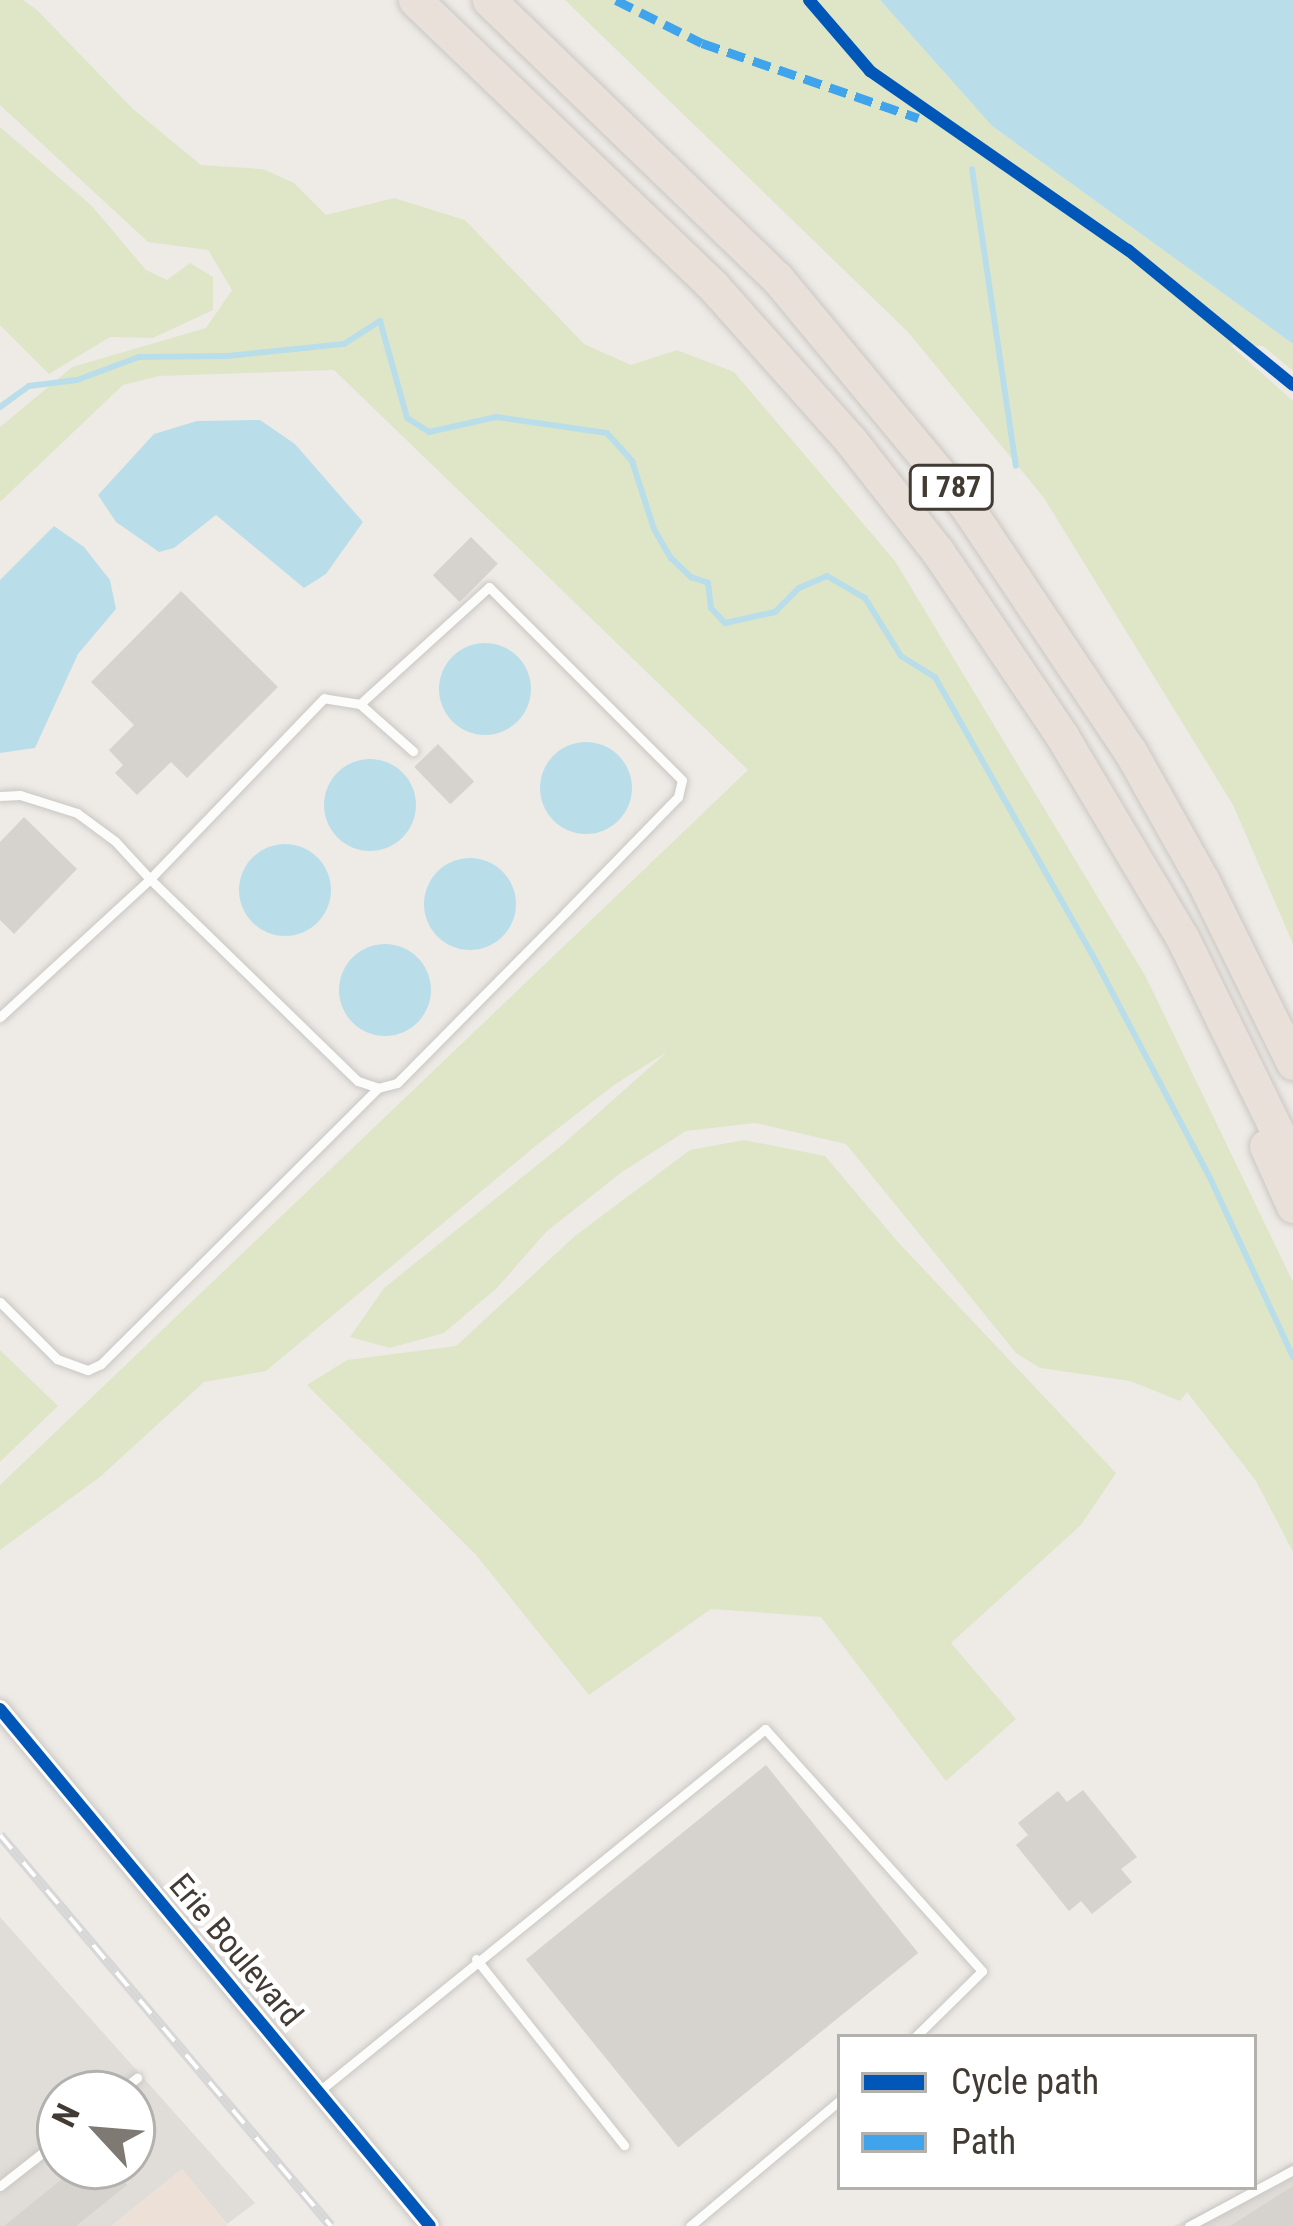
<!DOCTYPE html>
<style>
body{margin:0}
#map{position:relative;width:1293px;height:2226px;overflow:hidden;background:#eeebe7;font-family:"Roboto Condensed",sans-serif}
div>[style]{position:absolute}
.commercial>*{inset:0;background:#ede1d7}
.industrial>*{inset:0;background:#e0dcd8}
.green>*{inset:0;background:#dfe6c8}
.water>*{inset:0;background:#badee9}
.round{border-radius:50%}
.stream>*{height:6px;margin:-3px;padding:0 3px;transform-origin:3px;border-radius:3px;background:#badee9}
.building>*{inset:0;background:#d6d2ce;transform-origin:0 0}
.roads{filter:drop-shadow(0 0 3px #cac7c3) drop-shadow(0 0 3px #cac7c3)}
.lane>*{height:9px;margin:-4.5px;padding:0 4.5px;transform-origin:4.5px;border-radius:4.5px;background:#fcfcfb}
.street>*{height:18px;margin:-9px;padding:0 9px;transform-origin:9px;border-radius:9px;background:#fcfcfb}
.highway>*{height:33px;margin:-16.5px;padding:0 16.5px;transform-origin:16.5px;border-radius:16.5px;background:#e9e1d9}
.rail>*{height:10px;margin-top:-5px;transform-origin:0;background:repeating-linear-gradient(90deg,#fff 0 18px,#d8d7d7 0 36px);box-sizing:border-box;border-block:3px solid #d8d7d7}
.quiet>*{height:9px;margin-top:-4.5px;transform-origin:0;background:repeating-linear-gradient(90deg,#3fa4eb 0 18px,transparent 0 27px)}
.cycleway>*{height:12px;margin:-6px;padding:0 6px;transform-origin:6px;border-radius:6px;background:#0057b8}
span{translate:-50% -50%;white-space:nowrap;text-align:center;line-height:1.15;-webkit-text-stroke:9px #fff;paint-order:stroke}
.shield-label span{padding:3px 9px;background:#fff;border:3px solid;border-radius:9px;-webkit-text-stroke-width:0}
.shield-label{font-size:30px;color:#423b34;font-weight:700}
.street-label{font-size:33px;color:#423b34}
.legend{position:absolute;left:837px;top:2034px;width:420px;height:156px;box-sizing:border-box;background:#fff;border:3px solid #b3b1ae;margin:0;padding:15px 21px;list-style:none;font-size:36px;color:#423b34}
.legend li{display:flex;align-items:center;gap:24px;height:60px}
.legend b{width:60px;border:3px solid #b3b1ae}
.north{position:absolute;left:36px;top:2070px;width:120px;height:120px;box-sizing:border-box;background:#fff;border:3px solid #b3b1ae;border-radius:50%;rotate:296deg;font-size:33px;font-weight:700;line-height:48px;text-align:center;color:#423b34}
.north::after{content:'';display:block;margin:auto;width:42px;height:54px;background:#7e7973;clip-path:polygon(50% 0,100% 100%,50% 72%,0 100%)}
</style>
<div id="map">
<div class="commercial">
<div style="clip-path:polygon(182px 2169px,228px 2226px,111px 2226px)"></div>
</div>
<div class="industrial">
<div style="clip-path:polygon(evenodd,0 1917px,255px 2203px,227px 2224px,182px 2169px,111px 2226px,0 2226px,0 1917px,60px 2094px,132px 2094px,132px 2166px,60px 2166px,60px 2094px)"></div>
<div style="clip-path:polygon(1293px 2162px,1293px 2226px,1174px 2226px,1254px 2187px)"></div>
</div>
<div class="green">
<div style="clip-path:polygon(0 0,23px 0,37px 10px,133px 109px,201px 165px,263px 169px,294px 183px,326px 215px,394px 198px,465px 220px,584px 344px,631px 365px,677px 350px,734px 372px,895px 561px,1146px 977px,1293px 1282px,1293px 1552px,1256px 1481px,1187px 1392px,1180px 1401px,1130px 1381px,1040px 1368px,1016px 1353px,846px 1144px,755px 1123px,686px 1131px,622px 1172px,546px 1232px,497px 1288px,444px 1333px,390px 1348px,350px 1337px,384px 1288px,561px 1146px,667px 1052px,614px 1085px,538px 1144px,266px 1371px,204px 1382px,100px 1477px,0 1550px,0 1485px,748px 770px,334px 370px,159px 376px,123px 385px,0 502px,0 427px,72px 367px,206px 328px,232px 290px,208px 250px,148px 242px,0 105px)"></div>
<div style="clip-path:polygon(565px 0,880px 0,992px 126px,1293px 344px,1293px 371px,1263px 346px,1230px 345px,1293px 401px,1293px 944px,1233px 805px,1044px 498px,908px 332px)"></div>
<div style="clip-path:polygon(0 127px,91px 205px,146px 270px,167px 280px,190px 263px,213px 277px,213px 310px,153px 338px,110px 337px,49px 374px,0 325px)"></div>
<div style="clip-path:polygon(744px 1140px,825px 1156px,898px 1242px,1116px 1473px,1081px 1525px,951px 1643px,1016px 1719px,946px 1781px,821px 1617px,711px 1609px,589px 1695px,476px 1555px,307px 1385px,347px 1360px,456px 1346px,576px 1235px,690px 1150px)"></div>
<div style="clip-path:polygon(0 1350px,58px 1406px,0 1462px)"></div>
</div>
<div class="water">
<div style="clip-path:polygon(880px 0,1293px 0,1293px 344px,992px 126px)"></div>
<div style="clip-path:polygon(260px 420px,295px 444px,363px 522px,326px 574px,304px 588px,216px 515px,174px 548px,159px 552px,116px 522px,98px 495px,154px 434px,197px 421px)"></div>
<div style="clip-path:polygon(54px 526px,84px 547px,110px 580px,116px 609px,78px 654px,35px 748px,0 753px,0 580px)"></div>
<div class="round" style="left:439px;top:643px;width:92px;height:92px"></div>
<div class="round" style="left:540px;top:742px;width:92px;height:92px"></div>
<div class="round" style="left:324px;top:759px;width:92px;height:92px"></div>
<div class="round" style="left:239px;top:844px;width:92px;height:92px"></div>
<div class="round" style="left:424px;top:858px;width:92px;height:92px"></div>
<div class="round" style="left:339px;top:944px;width:92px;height:92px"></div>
</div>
<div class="stream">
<div style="left:972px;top:169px;width:300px;rotate:81.6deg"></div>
<div style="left:0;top:407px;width:36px;rotate:-36deg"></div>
<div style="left:29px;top:386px;width:48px;rotate:-7.1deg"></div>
<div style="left:77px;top:380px;width:66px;rotate:-20.4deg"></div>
<div style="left:139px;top:357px;width:88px;rotate:-0.7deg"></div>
<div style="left:227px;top:356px;width:118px;rotate:-5.9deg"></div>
<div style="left:344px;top:344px;width:43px;rotate:-32.6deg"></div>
<div style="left:380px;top:321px;width:101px;rotate:74.4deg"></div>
<div style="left:407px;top:418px;width:26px;rotate:32deg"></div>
<div style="left:429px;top:432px;width:69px;rotate:-12.6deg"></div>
<div style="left:496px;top:417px;width:112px;rotate:8.2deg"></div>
<div style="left:607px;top:433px;width:38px;rotate:48deg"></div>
<div style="left:632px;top:461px;width:71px;rotate:72.1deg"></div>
<div style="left:654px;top:529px;width:34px;rotate:60deg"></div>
<div style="left:671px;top:558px;width:28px;rotate:44deg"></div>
<div style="left:691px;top:577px;width:18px;rotate:19deg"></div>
<div style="left:708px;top:583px;width:25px;rotate:83deg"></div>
<div style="left:711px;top:608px;width:21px;rotate:47deg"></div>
<div style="left:725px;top:623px;width:51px;rotate:-12.4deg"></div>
<div style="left:775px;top:612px;width:34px;rotate:-45deg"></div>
<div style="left:799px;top:588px;width:30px;rotate:-23deg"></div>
<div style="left:827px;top:576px;width:44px;rotate:30.1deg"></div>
<div style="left:865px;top:598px;width:68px;rotate:58.2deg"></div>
<div style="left:901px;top:656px;width:40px;rotate:32deg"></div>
<div style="left:935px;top:677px;width:318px;rotate:60.5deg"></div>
<div style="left:1092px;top:954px;width:255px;rotate:62.2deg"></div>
<div style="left:1211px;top:1180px;width:195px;rotate:65.1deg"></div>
</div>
<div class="building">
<div style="left:471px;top:537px;width:38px;height:54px;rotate:45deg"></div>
<div style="clip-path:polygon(181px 591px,278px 687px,187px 778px,171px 762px,137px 795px,115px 773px,123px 765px,109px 750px,134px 725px,91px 682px)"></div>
<div style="left:438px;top:744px;width:52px;height:33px;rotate:46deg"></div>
<div style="clip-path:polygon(24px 817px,77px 869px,14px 934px,0 920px,0 842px)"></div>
<div style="left:766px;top:1765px;width:242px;height:309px;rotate:51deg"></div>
<div style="clip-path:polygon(1083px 1790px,1137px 1857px,1121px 1869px,1132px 1882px,1092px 1914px,1081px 1901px,1069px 1911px,1016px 1845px,1028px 1835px,1018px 1823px,1058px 1791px,1067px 1802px)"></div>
<div style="clip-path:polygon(78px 2166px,111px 2166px,127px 2185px,76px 2226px,4px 2226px)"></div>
<div style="clip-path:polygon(1293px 2186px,1293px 2226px,1230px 2226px)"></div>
</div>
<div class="roads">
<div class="lane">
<div style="left:360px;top:704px;width:71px;rotate:41.6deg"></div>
<div style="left:0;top:796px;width:20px;rotate:-3deg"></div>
<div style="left:20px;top:795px;width:60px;rotate:17.5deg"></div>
<div style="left:77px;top:813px;width:47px;rotate:36.4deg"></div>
<div style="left:115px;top:841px;width:52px;rotate:47.4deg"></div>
<div style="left:150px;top:879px;width:290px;rotate:44.2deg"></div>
<div style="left:358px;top:1081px;width:21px;rotate:19deg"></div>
<div style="left:378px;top:1088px;width:20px;rotate:-15deg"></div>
<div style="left:397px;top:1083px;width:240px;rotate:-45.3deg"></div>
<div style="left:566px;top:912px;width:161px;rotate:-45.8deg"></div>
<div style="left:678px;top:797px;width:17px;rotate:-77deg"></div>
<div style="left:682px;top:780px;width:273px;rotate:-135deg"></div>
<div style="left:489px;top:587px;width:174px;rotate:137.8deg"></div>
<div style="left:360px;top:704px;width:36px;rotate:-171deg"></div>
<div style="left:324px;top:698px;width:251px;rotate:133.9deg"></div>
<div style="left:150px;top:879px;width:204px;rotate:137.4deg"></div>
<div style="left:0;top:1302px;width:81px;rotate:45deg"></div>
<div style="left:57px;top:1359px;width:33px;rotate:20deg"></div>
<div style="left:88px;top:1370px;width:14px;rotate:-25deg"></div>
<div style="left:101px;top:1364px;width:391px;rotate:-44.9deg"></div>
<div style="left:476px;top:1959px;width:238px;rotate:51.5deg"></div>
<div style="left:318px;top:2092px;width:576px;rotate:-39.08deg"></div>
<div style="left:765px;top:1729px;width:325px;rotate:48.1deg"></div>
<div style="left:982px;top:1971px;width:94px;rotate:135.4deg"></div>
<div style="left:117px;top:2094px;width:26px;rotate:-39deg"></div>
<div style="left:0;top:2186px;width:76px;rotate:-38.1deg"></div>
<div style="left:690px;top:2226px;width:196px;rotate:-40deg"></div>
<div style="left:1189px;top:2226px;width:118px;rotate:-28.3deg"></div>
</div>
<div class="street">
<div style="left:0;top:1709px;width:672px;rotate:50.25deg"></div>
</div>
<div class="highway">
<div style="left:415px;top:0;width:414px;rotate:43.8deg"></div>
<div style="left:714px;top:287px;width:206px;rotate:48.3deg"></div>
<div style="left:851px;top:441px;width:141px;rotate:51.9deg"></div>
<div style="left:938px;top:552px;width:222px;rotate:56deg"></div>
<div style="left:1062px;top:736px;width:234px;rotate:59.2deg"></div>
<div style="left:1182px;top:937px;width:253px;rotate:63.9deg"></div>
<div style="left:489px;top:0;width:400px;rotate:44deg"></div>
<div style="left:777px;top:278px;width:298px;rotate:50.3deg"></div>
<div style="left:967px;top:507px;width:293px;rotate:56.3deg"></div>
<div style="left:1130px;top:751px;width:149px;rotate:60.7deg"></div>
<div style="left:1203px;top:881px;width:203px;rotate:63.7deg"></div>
<div style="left:1266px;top:1146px;width:66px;rotate:65.8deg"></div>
</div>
</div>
<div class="rail">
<div style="left:0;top:1835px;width:512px;rotate:49.75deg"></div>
</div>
<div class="quiet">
<div style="left:616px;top:0;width:96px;rotate:26.6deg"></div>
<div style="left:702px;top:43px;width:229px;rotate:19.1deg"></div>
</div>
<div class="cycleway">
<div style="left:809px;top:0;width:94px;rotate:49.3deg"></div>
<div style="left:870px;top:71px;width:314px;rotate:34.8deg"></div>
<div style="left:1128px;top:250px;width:213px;rotate:39.3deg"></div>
<div style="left:0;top:1709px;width:672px;rotate:50.25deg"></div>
</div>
<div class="shield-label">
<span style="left:951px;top:487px">I 787</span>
</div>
<div class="street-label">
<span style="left:236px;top:1950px;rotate:50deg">Erie Boulevard</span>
</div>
<ul class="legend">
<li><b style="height:15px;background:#0057b8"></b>Cycle path</li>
<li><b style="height:15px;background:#3fa4eb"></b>Path</li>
</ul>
<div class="north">N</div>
</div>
